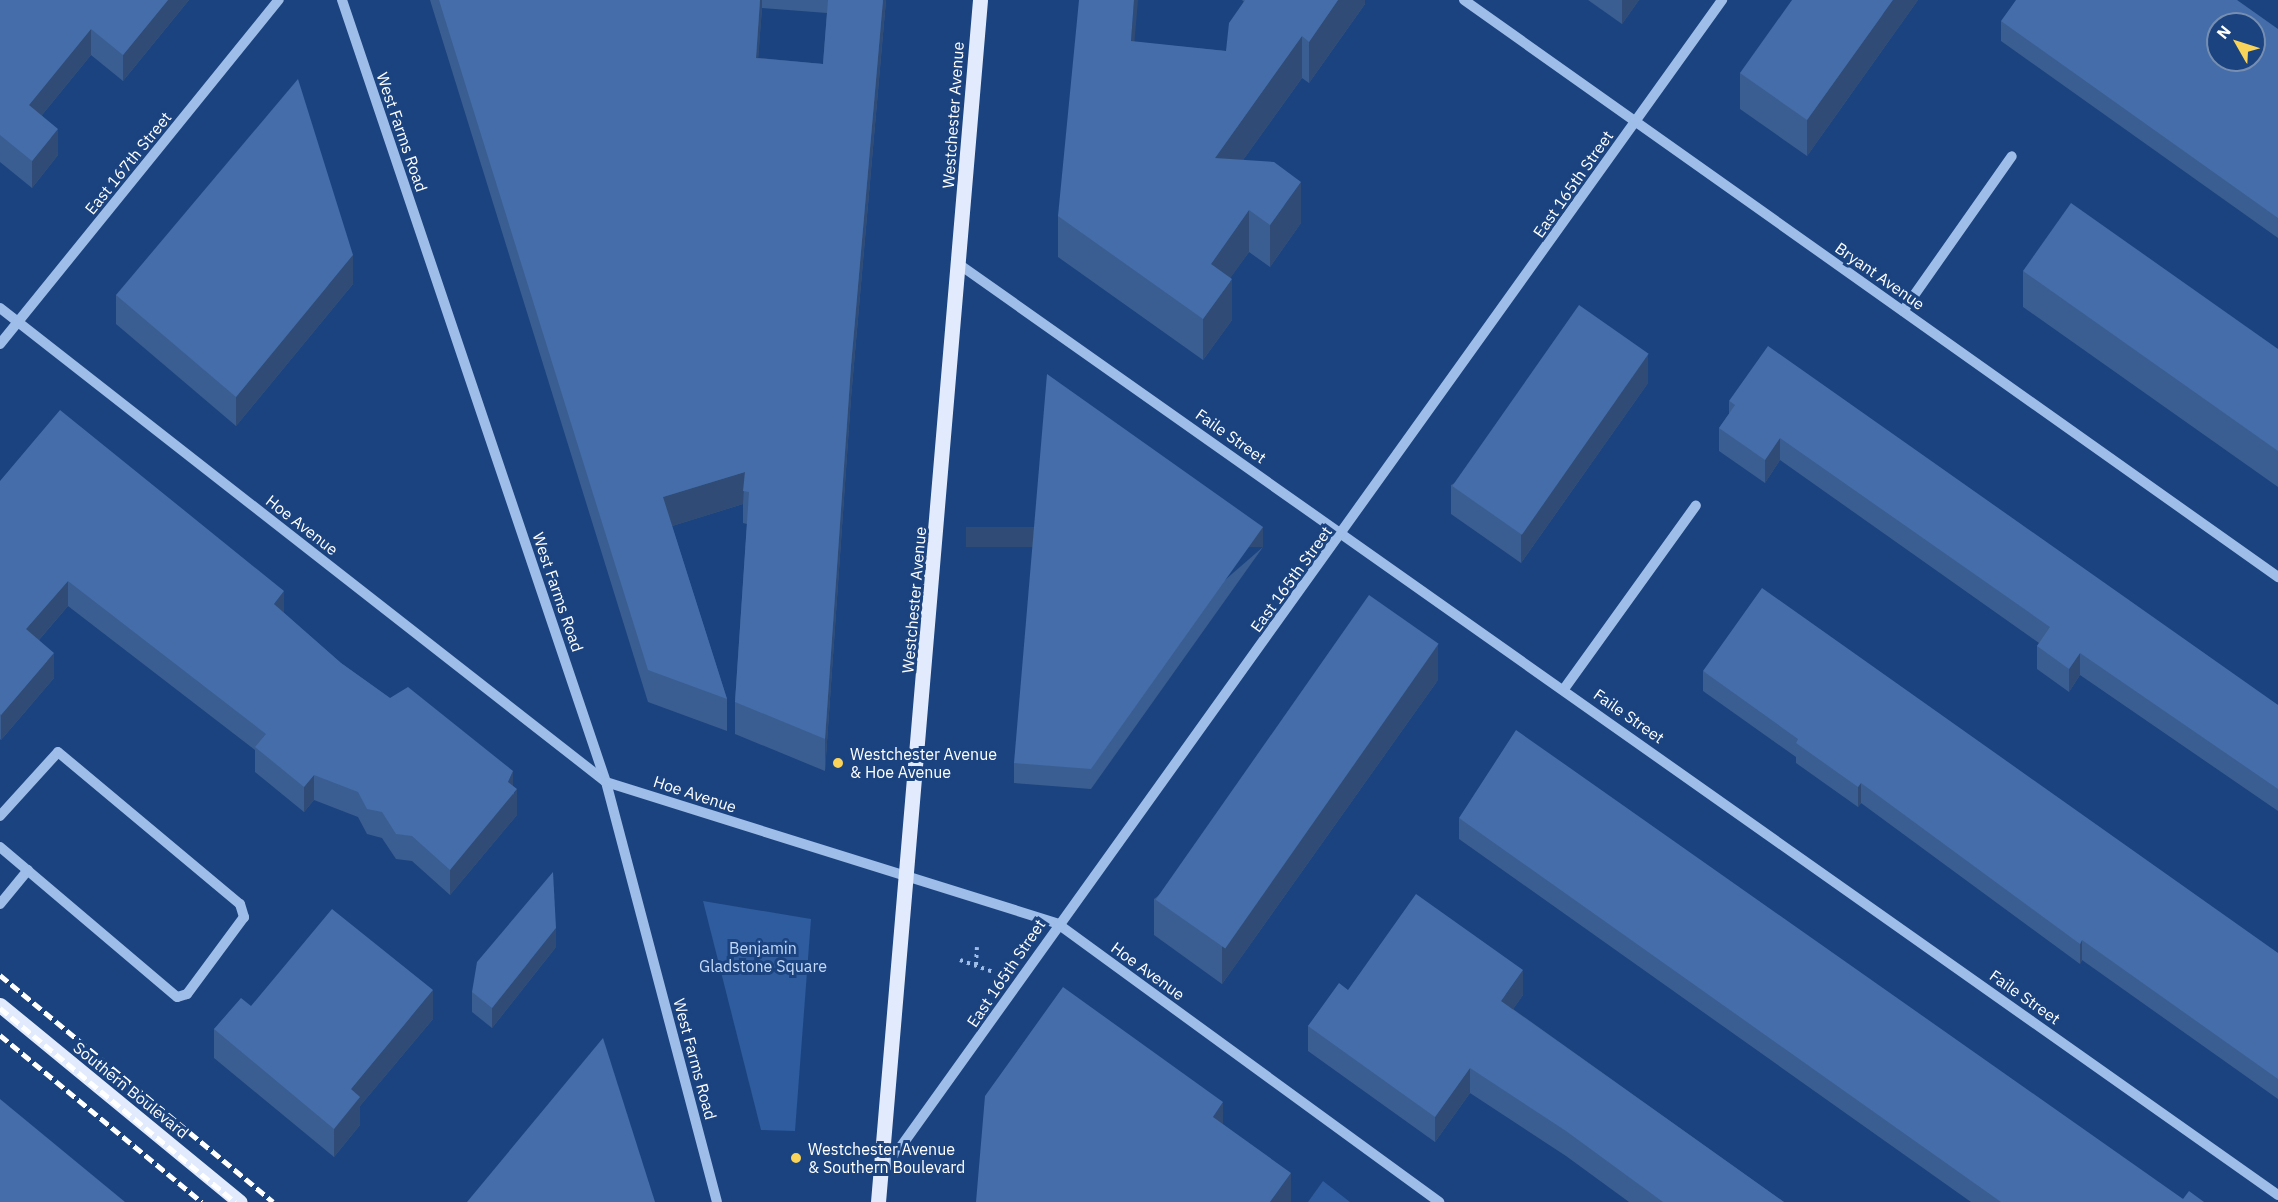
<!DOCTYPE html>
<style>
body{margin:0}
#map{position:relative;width:2278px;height:1202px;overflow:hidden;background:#1b437f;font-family:"IBM Plex Sans",sans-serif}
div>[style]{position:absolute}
.green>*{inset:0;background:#2e5c9e}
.path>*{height:4px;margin-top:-2px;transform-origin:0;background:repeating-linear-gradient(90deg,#9ebde9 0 3px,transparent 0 7.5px)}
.minor>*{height:10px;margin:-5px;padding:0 5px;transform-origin:5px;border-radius:5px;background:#9ebde9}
.major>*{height:15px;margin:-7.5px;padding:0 7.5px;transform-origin:7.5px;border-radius:7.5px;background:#e2ebfe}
.rail>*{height:4.5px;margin-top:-2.25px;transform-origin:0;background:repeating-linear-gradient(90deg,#fff 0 10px,transparent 0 14.5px)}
.wall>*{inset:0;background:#3a5e91}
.shaded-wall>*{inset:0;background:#304c76;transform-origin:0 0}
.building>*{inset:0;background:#446da9;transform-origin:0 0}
.dots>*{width:16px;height:16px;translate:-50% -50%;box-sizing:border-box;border:3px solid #1b437f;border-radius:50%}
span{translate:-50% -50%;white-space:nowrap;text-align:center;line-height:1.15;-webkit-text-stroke:6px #1b437f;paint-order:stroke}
.street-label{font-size:16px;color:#fff}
.poi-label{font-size:16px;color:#fff}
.left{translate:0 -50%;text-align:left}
.park-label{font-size:16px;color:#c3d8f7}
.north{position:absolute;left:2206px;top:12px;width:60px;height:60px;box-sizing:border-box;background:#1b437f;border:2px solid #768eb2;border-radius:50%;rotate:309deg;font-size:16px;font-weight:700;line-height:24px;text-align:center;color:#fff}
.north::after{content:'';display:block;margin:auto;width:21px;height:27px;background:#fad35b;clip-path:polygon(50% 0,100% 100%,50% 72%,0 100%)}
</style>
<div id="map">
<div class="green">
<div style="clip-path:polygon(703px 901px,811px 919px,795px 1131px,761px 1130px)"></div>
<div style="clip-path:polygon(1323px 1181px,1350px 1202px,1308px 1202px)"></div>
</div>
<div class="path">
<div style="left:960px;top:960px;width:35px;rotate:20deg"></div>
<div style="left:976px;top:965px;width:18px;rotate:-87deg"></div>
</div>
<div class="minor">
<div style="left:342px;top:0;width:825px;rotate:71.35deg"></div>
<div style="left:606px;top:782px;width:434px;rotate:75.2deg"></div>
<div style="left:1464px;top:0;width:998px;rotate:35.33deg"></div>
<div style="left:960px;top:265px;width:1613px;rotate:35.21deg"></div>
<div style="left:0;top:308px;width:769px;rotate:38.03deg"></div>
<div style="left:606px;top:782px;width:474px;rotate:17.4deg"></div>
<div style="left:1058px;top:924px;width:472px;rotate:36.1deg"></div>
<div style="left:1903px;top:311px;width:189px;rotate:-54.9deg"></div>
<div style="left:0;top:344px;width:443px;rotate:-51deg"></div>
<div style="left:1564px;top:689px;width:226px;rotate:-54.3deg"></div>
<div style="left:0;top:816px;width:86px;rotate:-47.8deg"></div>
<div style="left:58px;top:752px;width:237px;rotate:39.9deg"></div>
<div style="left:240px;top:904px;width:14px;rotate:73deg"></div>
<div style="left:244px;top:917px;width:96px;rotate:126.5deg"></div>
<div style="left:187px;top:994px;width:10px;rotate:163deg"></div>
<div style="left:177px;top:997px;width:232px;rotate:-139.7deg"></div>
<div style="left:0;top:904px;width:44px;rotate:-50.5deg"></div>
<div style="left:882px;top:1173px;width:1443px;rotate:-54.39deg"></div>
</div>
<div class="major">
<div style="left:0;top:1005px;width:310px;rotate:39.4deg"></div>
<div style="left:878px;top:1202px;width:1206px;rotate:-85.15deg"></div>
</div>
<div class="rail">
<div style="left:0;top:975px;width:355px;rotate:39.7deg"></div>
<div style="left:0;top:1008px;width:305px;rotate:39.5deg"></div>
<div style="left:0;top:1035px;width:262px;rotate:39.6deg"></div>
</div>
<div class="wall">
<div style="clip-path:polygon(0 0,189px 0,123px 81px,91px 55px,42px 115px,58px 155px,32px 188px,0 162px)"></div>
<div style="clip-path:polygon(evenodd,430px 0,886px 0,851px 398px,825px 771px,735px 734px,735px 702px,747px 524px,743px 523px,743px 504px,672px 526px,727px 699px,727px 731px,648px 702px,430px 0,762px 8px,827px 13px,823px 64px,758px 58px,762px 8px)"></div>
<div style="clip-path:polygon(1242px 0,1365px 0,1365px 4px,1309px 83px,1302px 78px,1243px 160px,1301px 223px,1270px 267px,1249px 252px,1230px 278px,1232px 320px,1203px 360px,1058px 257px,1058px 216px,1134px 42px,1226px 51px,1244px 2px)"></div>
<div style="clip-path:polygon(1588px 0,1639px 0,1622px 24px)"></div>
<div style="clip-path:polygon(1918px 0,1807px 156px,1740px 109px,1740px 73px)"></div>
<div style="clip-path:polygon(2001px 21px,2278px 29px,2278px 238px,2001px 41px)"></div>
<div style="clip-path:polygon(2023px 271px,2278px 349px,2278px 487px,2023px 307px)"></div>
<div style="clip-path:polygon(353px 284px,236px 426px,116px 324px,116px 295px)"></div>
<div style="clip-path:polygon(1648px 383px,1521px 563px,1451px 514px,1451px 485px)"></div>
<div style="clip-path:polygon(1729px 401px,2278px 705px,2278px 811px,2080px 675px,2069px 692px,2037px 669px,2037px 646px,2039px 643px,1780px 460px,1765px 483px,1719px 451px,1719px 428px,1729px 414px)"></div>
<div style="clip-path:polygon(0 481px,284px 613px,341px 663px,513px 786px,517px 815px,450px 895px,412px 861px,396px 859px,382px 838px,367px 834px,358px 817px,314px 800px,304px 812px,255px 772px,255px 750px,68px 606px,39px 640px,54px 678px,1px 740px,0 739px)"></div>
<div style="clip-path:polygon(1263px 547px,1091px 789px,1014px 783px,1014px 763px)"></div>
<div style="clip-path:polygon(1703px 671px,2278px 953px,2278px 1099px,2082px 960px,2080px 964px,1861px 803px,1858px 807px,1796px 763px,1796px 757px,1703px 691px)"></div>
<div style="clip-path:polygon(1438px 680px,1222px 984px,1154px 935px,1154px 899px)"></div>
<div style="clip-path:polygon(1459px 818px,2183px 1199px,2204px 1202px,1971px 1202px,1459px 839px)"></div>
<div style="clip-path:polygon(556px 947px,492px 1028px,472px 1012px,472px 992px)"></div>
<div style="clip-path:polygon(1348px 990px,1523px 995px,1513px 1009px,1784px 1202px,1629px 1202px,1566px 1156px,1470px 1093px,1435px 1142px,1308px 1051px,1308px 1026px)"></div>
<div style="clip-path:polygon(251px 1006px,433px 1019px,360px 1106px,360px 1125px,334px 1157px,214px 1058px,214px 1029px)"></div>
</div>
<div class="shaded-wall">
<div style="clip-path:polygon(168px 0,189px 0,123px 81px,123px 55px)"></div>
<div style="clip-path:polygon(760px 0,762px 0,762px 8px,756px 90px,756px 58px)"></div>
<div style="clip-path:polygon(883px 0,886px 0,851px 398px,825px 771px,825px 739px,851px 366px)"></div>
<div style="clip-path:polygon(1134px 0,1138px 0,1131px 82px,1131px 41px)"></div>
<div style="clip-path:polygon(1338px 0,1365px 0,1365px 4px,1309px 83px,1309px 42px)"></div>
<div style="clip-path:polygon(1622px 0,1639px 0,1622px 24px)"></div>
<div style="clip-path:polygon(1893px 0,1918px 0,1807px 156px,1807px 120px)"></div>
<div style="clip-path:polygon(91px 29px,91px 55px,29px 131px,29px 105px)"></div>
<div style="clip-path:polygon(1302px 36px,1302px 78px,1215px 199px,1215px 158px)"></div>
<div style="clip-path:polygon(58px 129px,58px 155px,32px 188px,32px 161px)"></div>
<div style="clip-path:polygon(1301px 182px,1301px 223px,1270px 267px,1270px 225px)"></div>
<div style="clip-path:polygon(1249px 210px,1249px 252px,1211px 305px,1211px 264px)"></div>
<div style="clip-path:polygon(353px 255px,353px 284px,236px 426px,236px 397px)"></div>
<div style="clip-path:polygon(1232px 279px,1232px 320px,1203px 360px,1203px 319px)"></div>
<div style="clip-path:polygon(1648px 354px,1648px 383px,1521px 563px,1521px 535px)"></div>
<div style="clip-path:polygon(1780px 438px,1780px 460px,1765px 483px,1765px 460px)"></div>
<div style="clip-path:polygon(745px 472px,743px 504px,663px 529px,663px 497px)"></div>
<div style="left:1263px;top:527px;width:20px;height:297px;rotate:90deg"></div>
<div style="clip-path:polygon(68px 581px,68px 606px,26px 655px,26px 629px)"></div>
<div style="clip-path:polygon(284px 591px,284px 617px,274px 604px)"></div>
<div style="clip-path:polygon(1438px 644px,1438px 680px,1222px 984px,1222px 947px)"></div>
<div style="clip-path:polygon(54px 653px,54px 678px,1px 740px,1px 715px)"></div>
<div style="clip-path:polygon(2080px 653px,2080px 675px,2069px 692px,2069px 669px)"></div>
<div style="clip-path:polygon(513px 771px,513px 795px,517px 789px,517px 815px,450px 895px,450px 870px,508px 782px)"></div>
<div style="clip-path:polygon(314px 775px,314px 800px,304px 812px,304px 787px)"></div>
<div style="clip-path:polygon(1861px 783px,1861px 803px,1858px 807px,1858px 787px)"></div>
<div style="clip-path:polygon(556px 928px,556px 947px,492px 1028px,492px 1008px)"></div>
<div style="clip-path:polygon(2082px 940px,2082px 960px,2080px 964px,2080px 944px)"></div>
<div style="clip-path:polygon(1523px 970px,1523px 995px,1501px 1026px,1501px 1001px)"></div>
<div style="clip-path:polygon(433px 990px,433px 1019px,360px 1106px,360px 1125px,334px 1157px,334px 1129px,351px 1089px)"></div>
<div style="clip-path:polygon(1470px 1068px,1470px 1093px,1435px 1142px,1435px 1117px)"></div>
<div style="clip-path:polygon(1223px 1102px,1223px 1136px,1213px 1117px)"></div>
<div style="clip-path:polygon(1291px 1173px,1291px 1202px,1270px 1202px)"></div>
</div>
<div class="building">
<div style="clip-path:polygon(0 0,168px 0,123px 55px,91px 29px,29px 105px,58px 129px,32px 161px,0 135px)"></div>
<div style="clip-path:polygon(439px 0,760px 0,756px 58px,823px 64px,828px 0,883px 0,851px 366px,825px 739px,735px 702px,749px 492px,743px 491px,745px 472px,663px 497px,727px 699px,648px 670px)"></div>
<div style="clip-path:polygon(1079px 0,1134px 0,1131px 41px,1226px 51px,1229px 23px,1245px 0,1338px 0,1309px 42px,1302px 36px,1215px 158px,1274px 162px,1301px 182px,1270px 225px,1249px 210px,1211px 264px,1232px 279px,1203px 319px,1058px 216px)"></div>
<div style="clip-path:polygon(1792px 0,1893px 0,1807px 120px,1740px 73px)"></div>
<div style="clip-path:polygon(evenodd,2016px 0,2237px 0,2278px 29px,2278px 218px,2001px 21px,2016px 0,2218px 24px,2254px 24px,2254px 60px,2218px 60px,2218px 24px)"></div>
<div style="clip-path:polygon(298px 79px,353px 255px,236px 397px,116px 295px)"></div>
<div style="clip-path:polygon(2071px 203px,2278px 349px,2278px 451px,2023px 271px)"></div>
<div style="left:1579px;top:305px;width:85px;height:221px;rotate:35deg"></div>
<div style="clip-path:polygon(1768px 346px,2278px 705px,2278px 789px,2080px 653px,2069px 669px,2037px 646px,2050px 627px,1780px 438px,1765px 460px,1719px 428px,1735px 405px,1729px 401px)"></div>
<div style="clip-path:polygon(1047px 374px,1263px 527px,1091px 769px,1014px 763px)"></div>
<div style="clip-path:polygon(60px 410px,284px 591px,274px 604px,341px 663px,390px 698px,408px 687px,513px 771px,508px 782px,517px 789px,450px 870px,412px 836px,396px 834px,382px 812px,367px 809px,358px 792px,314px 775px,304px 787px,255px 747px,266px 734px,68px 581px,26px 629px,54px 653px,1px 715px,0 714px,0 481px)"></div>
<div style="clip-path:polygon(1762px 588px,2278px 953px,2278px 1079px,2082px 940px,2080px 944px,1861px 783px,1858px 787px,1796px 743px,1798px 739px,1703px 671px)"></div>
<div style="left:1369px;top:595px;width:85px;height:372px;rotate:35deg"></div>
<div style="clip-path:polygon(1516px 730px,2183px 1199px,2189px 1191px,2204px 1202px,2001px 1202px,1459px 818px)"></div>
<div style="clip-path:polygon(553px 872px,556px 928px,492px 1008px,472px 992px,477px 962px)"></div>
<div style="clip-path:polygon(1416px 894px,1523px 970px,1501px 1001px,1784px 1202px,1663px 1202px,1566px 1131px,1470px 1068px,1435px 1117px,1308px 1026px,1339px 983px,1348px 990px)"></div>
<div style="clip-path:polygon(332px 909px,433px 990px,351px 1089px,360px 1097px,334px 1129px,214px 1029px,241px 998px,251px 1006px)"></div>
<div style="clip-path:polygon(1063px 987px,1223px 1102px,1213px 1117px,1291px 1173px,1270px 1202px,976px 1202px,985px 1096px)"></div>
<div style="clip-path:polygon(603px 1038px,655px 1202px,467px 1202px)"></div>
<div style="clip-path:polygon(0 1099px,125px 1202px,0 1202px)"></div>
</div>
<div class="dots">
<div style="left:838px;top:763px;background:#fad35b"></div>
<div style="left:796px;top:1158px;background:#fad35b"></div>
</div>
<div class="street-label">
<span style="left:953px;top:115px;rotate:-86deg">Westchester Avenue</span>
<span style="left:402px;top:132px;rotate:71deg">West Farms Road</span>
<span style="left:128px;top:163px;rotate:-51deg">East 167th Street</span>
<span style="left:1573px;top:184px;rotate:-55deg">East 165th Street</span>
<span style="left:1880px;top:276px;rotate:35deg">Bryant Avenue</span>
<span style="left:1231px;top:436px;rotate:35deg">Faile Street</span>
<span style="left:302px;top:525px;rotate:38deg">Hoe Avenue</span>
<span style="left:1291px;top:579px;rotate:-54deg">East 165th Street</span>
<span style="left:558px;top:592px;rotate:71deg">West Farms Road</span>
<span style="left:914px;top:600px;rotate:-85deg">Westchester Avenue</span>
<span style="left:1629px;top:716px;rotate:35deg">Faile Street</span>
<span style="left:695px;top:794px;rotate:18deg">Hoe Avenue</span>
<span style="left:1148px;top:971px;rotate:36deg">Hoe Avenue</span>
<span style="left:1006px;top:973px;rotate:-56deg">East 165th Street</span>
<span style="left:2025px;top:997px;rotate:35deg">Faile Street</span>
<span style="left:695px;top:1059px;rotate:75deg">West Farms Road</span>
<span style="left:131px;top:1090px;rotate:39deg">Southern Boulevard</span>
</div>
<div class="poi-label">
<span class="left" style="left:850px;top:763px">Westchester Avenue<br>&amp; Hoe Avenue</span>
<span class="left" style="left:808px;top:1158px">Westchester Avenue<br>&amp; Southern Boulevard</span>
</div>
<div class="park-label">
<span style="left:763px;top:957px">Benjamin<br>Gladstone Square</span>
</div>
<div class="north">N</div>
</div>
